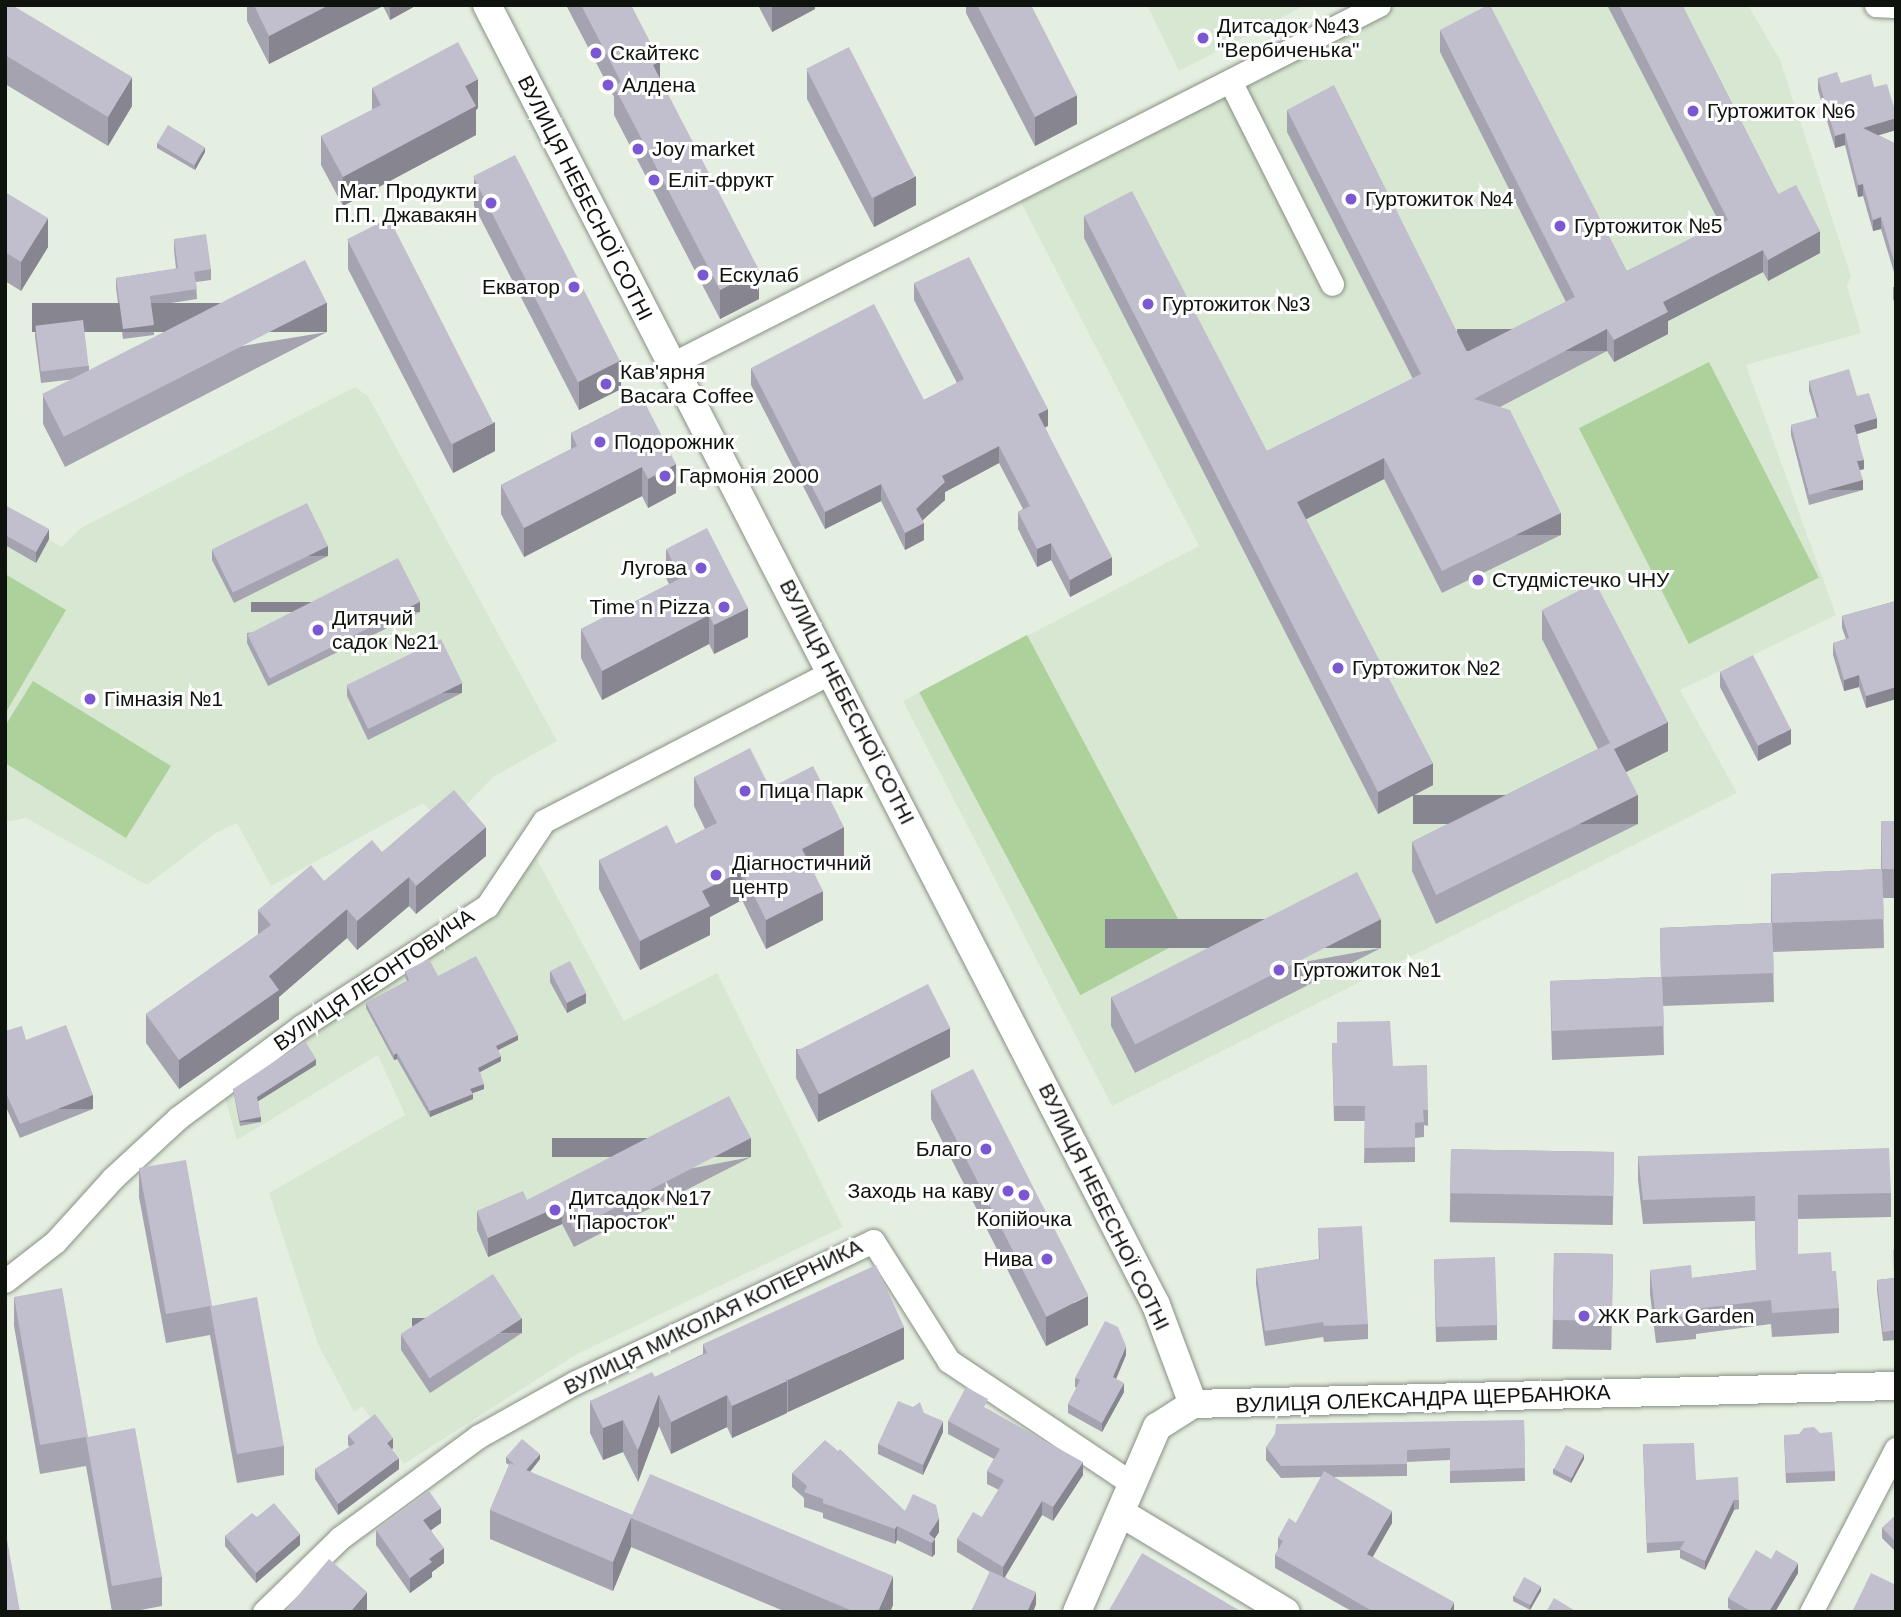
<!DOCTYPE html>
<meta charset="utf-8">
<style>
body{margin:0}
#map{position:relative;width:1901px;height:1617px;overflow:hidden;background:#e5efe1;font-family:Arial,sans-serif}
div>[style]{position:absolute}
.built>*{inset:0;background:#d8e7d2}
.green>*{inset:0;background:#add19b;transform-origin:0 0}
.roads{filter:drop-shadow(0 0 2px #879083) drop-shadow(0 0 2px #879083)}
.minor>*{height:23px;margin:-11.5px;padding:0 11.5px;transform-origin:11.5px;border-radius:11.5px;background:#fff}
.tertiary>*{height:28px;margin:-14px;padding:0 14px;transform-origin:14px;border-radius:14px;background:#fff}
.wall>*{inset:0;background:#a6a3b1;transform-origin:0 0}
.shaded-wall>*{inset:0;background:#878590;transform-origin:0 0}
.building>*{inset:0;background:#c1bece;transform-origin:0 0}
.dots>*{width:19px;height:19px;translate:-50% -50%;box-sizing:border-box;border:4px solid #fff;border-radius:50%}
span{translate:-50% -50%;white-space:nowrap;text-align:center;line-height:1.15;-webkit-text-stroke:6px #fff;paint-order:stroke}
.poi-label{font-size:21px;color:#0f130e}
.left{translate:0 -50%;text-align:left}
.right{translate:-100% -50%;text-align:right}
.street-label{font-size:21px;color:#0f130e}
.frame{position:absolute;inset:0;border:7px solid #0f130e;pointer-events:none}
</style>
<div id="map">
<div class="built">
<div style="clip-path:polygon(1147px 5px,1306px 5px,1179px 71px)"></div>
<div style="clip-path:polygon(1381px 5px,1748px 5px,1780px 60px,1851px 276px,1847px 286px,1861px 333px,1746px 365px,1836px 615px,1680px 690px,1737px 793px,1112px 1106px,903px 701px,1199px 546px,1015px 191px)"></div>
<div style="clip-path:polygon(355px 387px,368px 396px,557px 741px,493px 777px,445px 827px,423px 803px,271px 886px,237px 823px,214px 834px,147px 885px,26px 818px,5px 822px,5px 515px,62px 547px,81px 528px)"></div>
<div style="clip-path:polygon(532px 850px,624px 1021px,717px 973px,843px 1227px,577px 1354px,404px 1464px,362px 1406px,354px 1412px,318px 1344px,269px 1193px,405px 1115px,378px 1055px,237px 1140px,222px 1088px,489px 908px)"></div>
</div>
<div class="green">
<div style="left:1709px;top:362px;width:242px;height:146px;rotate:63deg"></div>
<div style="clip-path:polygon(5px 574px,66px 610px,5px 714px)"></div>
<div style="left:1027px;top:635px;width:343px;height:122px;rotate:62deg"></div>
<div style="clip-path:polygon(33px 681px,171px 766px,126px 838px,5px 763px,5px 726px)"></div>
</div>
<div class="roads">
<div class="minor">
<div style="left:1876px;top:5px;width:20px;rotate:3deg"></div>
<div style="left:1230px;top:81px;width:227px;rotate:63.3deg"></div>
<div style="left:670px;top:365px;width:795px;rotate:-26.92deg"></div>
<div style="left:5px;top:1281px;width:63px;rotate:-38deg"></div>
<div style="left:55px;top:1242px;width:86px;rotate:-47.8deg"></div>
<div style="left:113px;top:1178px;width:88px;rotate:-42.7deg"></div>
<div style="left:178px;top:1118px;width:154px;rotate:-36.6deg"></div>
<div style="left:302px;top:1026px;width:221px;rotate:-33deg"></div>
<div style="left:487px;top:906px;width:102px;rotate:-56.2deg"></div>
<div style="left:544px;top:821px;width:324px;rotate:-27.4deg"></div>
<div style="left:264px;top:1612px;width:106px;rotate:-44.2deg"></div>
<div style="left:340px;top:1538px;width:172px;rotate:-36.3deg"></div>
<div style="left:479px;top:1436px;width:109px;rotate:-29.2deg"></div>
<div style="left:574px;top:1383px;width:331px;rotate:-25.4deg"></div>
<div style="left:873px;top:1241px;width:142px;rotate:57.7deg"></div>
<div style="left:949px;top:1361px;width:221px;rotate:33.8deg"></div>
<div style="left:1811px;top:1612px;width:184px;rotate:-62.5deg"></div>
</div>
<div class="tertiary">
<div style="left:487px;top:5px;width:1462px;rotate:62.77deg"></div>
<div style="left:1156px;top:1305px;width:106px;rotate:69.5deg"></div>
<div style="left:1121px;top:1513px;width:192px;rotate:31deg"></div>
<div style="left:1077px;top:1612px;width:202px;rotate:-66.6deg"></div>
<div style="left:1157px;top:1427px;width:43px;rotate:-32.6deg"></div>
<div style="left:1193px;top:1404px;width:703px;rotate:-1.47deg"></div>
</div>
</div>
<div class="wall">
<div style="clip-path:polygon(5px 5px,132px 106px,108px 146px,5px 84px)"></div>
<div style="clip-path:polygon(247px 5px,417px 5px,390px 20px,383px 6px,269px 64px,247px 21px)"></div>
<div style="clip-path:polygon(566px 5px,631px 5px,660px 80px,759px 299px,720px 319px,614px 115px,614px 97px)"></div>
<div style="clip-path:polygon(758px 5px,815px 5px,815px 9px,772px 32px)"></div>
<div style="clip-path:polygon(966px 5px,1031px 5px,1077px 124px,1035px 146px,966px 13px)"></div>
<div style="clip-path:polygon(1607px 5px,1682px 5px,1778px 194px,1820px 253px,1768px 281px,1763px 272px,1668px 321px,1668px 334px,1614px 362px,1607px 351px,1500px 407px,1561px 535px,1442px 593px,1384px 479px,1306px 519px,1433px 785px,1378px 814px,1084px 238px,1084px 216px,1267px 451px,1413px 379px,1287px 132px,1287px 110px,1467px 352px,1566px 302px,1440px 52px,1440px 30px,1627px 271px,1720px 224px)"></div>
<div style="clip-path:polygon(807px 70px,916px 205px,874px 227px,807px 99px)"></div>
<div style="clip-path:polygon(1818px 78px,1841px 83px,1874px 87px,1896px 130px,1878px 135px,1896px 144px,1896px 279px,1881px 229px,1873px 231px,1863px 196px,1858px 197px,1845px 145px,1835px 148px,1818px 90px)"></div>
<div style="clip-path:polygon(372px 88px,478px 108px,476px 110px,476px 135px,343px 206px,321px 165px,321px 136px,372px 110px)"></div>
<div style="clip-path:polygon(157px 143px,205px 152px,195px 170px,157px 148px)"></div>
<div style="clip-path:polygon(474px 177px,621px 389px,579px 410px,474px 206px)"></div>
<div style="clip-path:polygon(5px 192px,48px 247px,21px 291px,5px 281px)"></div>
<div style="clip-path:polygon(174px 239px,211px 269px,211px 280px,196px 282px,197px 299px,152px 306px,154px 325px,154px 335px,123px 339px,116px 288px,116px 278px,176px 269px,174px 249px)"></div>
<div style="clip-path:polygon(348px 240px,495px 451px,453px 473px,348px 269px)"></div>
<div style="clip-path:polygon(914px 283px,1048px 426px,1045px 427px,1112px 575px,1070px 597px,1051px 560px,1037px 567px,1018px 529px,1018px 512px,1023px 509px,999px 463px,945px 492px,945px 500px,923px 520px,924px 540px,905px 550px,881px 501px,825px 529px,751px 385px,751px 368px,924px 400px,957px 383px,914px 300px)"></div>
<div style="clip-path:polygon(1893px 287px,1896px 287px,1896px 307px,1893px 299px)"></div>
<div style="clip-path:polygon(35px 326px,89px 366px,89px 371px,327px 332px,65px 467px,43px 424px,43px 395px,76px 379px,41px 383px,35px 337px)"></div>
<div style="clip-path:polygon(1809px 381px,1857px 396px,1877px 428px,1857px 434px,1864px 469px,1860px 470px,1863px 490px,1809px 505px,1791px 435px,1791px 425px,1817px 418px,1809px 391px)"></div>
<div style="clip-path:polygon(642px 397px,676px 493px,648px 508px,642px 496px,524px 557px,501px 514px,501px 485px,571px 449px,571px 433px)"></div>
<div style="clip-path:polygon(5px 505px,49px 539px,36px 563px,5px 545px)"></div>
<div style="clip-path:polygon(666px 549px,748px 637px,714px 654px,709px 644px,602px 700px,581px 658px,581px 629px,669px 584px,666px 578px)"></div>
<div style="clip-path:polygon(212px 550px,328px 556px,234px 603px,212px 560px)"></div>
<div style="clip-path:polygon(1896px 601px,1896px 699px,1866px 708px,1859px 687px,1844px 691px,1833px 655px,1833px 643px,1846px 639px,1842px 628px,1842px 616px)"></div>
<div style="clip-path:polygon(1542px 610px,1668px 751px,1626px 772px,1638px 824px,1436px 924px,1412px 871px,1412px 842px,1598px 749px,1542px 639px)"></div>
<div style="clip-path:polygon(420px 612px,268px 686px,247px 643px,247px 633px)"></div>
<div style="clip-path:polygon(1720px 672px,1791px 744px,1758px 761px,1720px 687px)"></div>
<div style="clip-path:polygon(347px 686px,462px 693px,368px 740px,347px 696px)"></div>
<div style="clip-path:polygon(694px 777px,770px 788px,844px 856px,814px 872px,823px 920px,766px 949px,742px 900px,710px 917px,710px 935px,640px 970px,599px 889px,599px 860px,676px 844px,705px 829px,694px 806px)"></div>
<div style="clip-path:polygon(1881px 821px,1896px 821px,1896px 898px,1883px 898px,1884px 948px,1773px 952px,1774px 1002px,1663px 1006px,1664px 1055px,1552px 1060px,1550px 981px,1661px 977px,1660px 928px,1771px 923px,1771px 874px,1881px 869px)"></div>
<div style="clip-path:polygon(382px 852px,486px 856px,416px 914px,409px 906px,357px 950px,347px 938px,279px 997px,279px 1019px,179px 1089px,146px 1043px,146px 1014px,258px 935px,258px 910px,324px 881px)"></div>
<div style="clip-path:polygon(1381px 948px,1135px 1073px,1111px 1026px,1111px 997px)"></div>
<div style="clip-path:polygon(405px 971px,438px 976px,518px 1040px,498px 1050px,501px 1061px,480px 1072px,484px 1089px,473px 1093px,473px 1099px,430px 1117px,397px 1059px,394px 1060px,366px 1008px,366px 1003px,407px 981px,405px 976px)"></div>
<div style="clip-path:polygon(550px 971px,586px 1003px,567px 1013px,550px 982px)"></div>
<div style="clip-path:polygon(5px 1031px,26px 1040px,93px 1109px,20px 1138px,5px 1105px)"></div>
<div style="clip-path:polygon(1332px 1043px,1337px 1043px,1393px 1066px,1428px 1110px,1428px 1126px,1424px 1125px,1424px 1137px,1415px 1138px,1415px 1162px,1364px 1163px,1365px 1121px,1334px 1121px)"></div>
<div style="clip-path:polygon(796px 1049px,950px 1057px,818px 1122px,796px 1078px)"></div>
<div style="clip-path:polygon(316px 1065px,258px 1101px,261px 1122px,240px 1126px,233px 1089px)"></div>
<div style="clip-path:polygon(931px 1090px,1088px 1325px,1046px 1346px,931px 1119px)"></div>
<div style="left:1614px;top:1152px;width:73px;height:163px;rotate:91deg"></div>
<div style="clip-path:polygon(1638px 1156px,1891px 1193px,1891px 1217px,1798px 1219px,1798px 1254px,1832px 1271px,1839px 1308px,1839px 1333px,1772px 1337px,1771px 1324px,1696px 1334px,1696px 1339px,1656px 1343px,1650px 1294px,1650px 1270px,1692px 1278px,1756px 1270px,1755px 1221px,1643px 1224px,1638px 1180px)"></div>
<div style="clip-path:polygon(751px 1157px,574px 1247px,562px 1224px,488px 1257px,477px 1230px,477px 1211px,527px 1200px)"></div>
<div style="clip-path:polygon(139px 1168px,212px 1306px,284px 1446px,284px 1475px,237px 1483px,210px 1335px,166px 1343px,139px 1197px)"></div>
<div style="clip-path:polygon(1318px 1228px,1368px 1324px,1368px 1339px,1324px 1342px,1323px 1337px,1265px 1346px,1256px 1284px,1256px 1269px,1319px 1259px)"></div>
<div style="clip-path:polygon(1896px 1249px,1896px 1340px,1883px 1341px,1877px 1290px,1877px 1280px,1894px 1278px)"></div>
<div style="left:1554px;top:1253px;width:59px;height:96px;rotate:1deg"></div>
<div style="clip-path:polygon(1434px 1259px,1497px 1325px,1497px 1340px,1436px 1342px)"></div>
<div style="clip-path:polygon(14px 1297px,162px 1577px,162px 1606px,130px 1612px,112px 1612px,86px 1466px,40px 1474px,14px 1326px)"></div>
<div style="clip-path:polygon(522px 1333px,430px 1393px,401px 1350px,401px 1334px)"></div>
<div style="clip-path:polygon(703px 1344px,904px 1359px,788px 1412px,787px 1412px,787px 1413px,732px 1438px,727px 1427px,671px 1454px,659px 1426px,638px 1482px,623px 1452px,603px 1460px,590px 1433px,590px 1401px,655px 1377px,703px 1354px)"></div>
<div style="clip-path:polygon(1126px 1355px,1116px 1379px,1124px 1392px,1102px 1432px,1068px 1413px,1068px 1404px,1077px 1388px,1075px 1387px,1075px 1378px)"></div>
<div style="clip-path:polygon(988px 1409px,1083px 1475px,1053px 1521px,1042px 1515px,1005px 1577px,1036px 1604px,1033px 1612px,971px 1612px,990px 1572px,957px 1552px,957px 1539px,982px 1517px,999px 1490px,987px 1484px,987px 1471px,994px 1459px,948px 1434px,948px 1421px)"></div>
<div style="clip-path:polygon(924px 1413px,943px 1432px,923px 1475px,878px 1454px,878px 1444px)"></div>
<div style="clip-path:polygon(1524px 1420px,1525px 1481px,1450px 1483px,1450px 1460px,1407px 1462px,1407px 1476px,1334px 1477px,1392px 1523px,1373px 1557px,1454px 1612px,1353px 1612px,1275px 1568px,1275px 1555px,1278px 1550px,1278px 1538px,1296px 1523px,1321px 1477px,1281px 1478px,1266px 1460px,1266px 1447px)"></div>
<div style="clip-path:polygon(348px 1435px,393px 1448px,392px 1449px,399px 1469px,338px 1515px,315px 1479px,315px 1469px,350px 1447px,348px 1445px)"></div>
<div style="clip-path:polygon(1784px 1435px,1835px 1471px,1835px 1481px,1786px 1483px)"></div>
<div style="clip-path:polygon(1643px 1444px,1696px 1480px,1739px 1500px,1739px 1509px,1734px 1510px,1705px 1570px,1680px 1558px,1680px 1550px,1647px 1553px)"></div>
<div style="clip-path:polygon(506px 1457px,540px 1459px,530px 1472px,632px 1515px,893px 1605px,890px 1612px,786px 1612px,631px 1547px,613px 1591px,490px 1539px,490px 1510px,509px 1465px,506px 1463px)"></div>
<div style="clip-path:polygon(1584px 1459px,1571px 1483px,1553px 1474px,1553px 1469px)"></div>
<div style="clip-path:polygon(792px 1473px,905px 1511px,939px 1532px,934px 1539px,935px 1554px,932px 1557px,897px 1540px,895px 1544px,823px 1518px,823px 1513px,804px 1507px,804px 1498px,792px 1487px)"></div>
<div style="clip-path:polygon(1896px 1515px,1896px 1552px,1882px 1538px,1882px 1528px)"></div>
<div style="clip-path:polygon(257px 1517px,300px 1545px,256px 1583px,225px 1546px,225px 1536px)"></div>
<div style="clip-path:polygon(441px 1523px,431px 1530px,444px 1563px,432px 1572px,432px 1577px,410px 1593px,376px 1545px,376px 1530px)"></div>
<div style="clip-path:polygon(1771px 1559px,1798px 1573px,1775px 1612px,1734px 1612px,1728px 1608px,1728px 1598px)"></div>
<div style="clip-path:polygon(1541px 1591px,1530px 1610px,1513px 1601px,1513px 1596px)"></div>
</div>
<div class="shaded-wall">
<div style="clip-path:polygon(329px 5px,383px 6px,269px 64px,269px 36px)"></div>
<div style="clip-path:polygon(390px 5px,417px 5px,390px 20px)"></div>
<div style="clip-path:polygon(772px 5px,815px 5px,815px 9px,772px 32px)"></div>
<div style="clip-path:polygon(660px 61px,660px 90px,653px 65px)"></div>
<div style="clip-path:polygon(132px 77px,132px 106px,108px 146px,108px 117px)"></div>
<div style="clip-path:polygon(478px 79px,478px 108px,476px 110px,476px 135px,343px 206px,343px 177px,465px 86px)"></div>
<div style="clip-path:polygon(1077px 95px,1077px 124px,1035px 146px,1035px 117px)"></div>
<div style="clip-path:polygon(1896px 118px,1896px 130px,1863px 140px,1863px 128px)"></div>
<div style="clip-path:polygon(1845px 133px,1845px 145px,1835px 148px,1835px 136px)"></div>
<div style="clip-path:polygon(205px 147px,205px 152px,195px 170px,195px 165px)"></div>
<div style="clip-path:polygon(916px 176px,916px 205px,874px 227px,874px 198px)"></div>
<div style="clip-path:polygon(1863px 184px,1863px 196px,1858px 197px,1858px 185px)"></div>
<div style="clip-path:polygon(1881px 217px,1881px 229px,1873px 231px,1873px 220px)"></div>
<div style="clip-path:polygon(48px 218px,48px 247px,21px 291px,21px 262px)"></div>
<div style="clip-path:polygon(1820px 231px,1820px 253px,1768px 281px,1768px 260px)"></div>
<div style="clip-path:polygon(1763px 250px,1763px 272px,1668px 321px,1668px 334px,1614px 362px,1614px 340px,1663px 302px)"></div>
<div style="clip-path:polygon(759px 270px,759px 299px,720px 319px,720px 290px)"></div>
<div style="left:327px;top:303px;width:29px;height:295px;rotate:90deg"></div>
<div style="left:1607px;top:329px;width:22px;height:150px;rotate:90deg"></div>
<div style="clip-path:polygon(621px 360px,621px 389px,579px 410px,579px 381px)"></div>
<div style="clip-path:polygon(1048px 409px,1048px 426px,1038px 431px,1038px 414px)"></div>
<div style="clip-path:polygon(1877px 418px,1877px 428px,1854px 435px,1854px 425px)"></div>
<div style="clip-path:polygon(495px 422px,495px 451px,453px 473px,453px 444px)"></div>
<div style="clip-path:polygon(999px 446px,999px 463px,945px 492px,945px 500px,916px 526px,916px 509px,942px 476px)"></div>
<div style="clip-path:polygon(1384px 458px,1384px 479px,1297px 524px,1297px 502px)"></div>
<div style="clip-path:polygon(1864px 460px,1864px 469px,1857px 471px,1857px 461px)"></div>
<div style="clip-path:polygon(676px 464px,676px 493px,648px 508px,648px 479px)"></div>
<div style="clip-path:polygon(642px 467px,642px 496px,524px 557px,524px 528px)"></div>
<div style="left:1863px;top:480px;width:10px;height:56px;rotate:90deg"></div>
<div style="clip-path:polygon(881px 484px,881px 501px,825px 529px,825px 512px)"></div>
<div style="left:1561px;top:513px;width:22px;height:132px;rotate:90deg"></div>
<div style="clip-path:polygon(924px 523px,924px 540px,905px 550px,905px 533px)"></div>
<div style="clip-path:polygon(49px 529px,49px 539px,36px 563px,36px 552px)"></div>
<div style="clip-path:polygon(1051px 543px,1051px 560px,1037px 567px,1037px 549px)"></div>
<div style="left:328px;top:546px;width:10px;height:105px;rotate:90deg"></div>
<div style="clip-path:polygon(1112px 557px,1112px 575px,1070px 597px,1070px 580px)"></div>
<div style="left:420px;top:602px;width:10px;height:169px;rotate:90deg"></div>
<div style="clip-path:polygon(748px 608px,748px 637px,714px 654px,714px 625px)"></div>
<div style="clip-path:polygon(709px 615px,709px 644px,602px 700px,602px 671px)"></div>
<div style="clip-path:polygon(1859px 675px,1859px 687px,1844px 691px,1844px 680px)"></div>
<div style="left:462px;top:683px;width:10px;height:105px;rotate:90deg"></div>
<div style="clip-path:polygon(1896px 687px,1896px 699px,1866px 708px,1866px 696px)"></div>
<div style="clip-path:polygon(1668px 722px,1668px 751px,1614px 778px,1614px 749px)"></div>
<div style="clip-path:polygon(1791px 729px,1791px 744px,1758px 761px,1758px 746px)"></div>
<div style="clip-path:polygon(1433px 763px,1433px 785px,1378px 814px,1378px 792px)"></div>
<div style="left:1638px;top:795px;width:29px;height:225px;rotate:90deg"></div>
<div style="clip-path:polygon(486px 827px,486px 856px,416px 914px,416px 886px)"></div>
<div style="clip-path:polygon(844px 827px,844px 856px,802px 878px,802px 849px)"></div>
<div style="clip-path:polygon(742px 871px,742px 900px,710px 917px,710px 935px,640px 970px,640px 941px,702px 891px)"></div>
<div style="clip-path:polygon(409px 877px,409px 906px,357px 950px,357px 921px)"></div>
<div style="clip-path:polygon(823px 891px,823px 920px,766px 949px,766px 920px)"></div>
<div style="clip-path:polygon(347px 909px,347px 938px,279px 997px,279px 1019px,179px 1089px,179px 1060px,269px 976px)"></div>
<div style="left:1381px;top:919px;width:29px;height:276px;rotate:90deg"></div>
<div style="clip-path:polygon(586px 993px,586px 1003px,567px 1013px,567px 1003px)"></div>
<div style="clip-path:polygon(950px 1028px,950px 1057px,818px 1122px,818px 1093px)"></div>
<div style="clip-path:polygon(518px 1035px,518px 1040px,496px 1051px,496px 1046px)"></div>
<div style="clip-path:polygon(397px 1053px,397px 1059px,394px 1060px,394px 1055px)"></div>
<div style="clip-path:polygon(501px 1056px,501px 1061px,478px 1073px,478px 1068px)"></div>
<div style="clip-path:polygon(316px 1059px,316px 1065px,257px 1102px,257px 1097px)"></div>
<div style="clip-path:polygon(484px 1084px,484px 1089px,470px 1094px,470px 1089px)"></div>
<div style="clip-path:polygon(473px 1094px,473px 1099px,430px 1117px,430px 1111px)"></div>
<div style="left:93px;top:1095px;width:14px;height:79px;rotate:90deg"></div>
<div style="left:261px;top:1117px;width:5px;height:21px;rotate:90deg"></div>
<div style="left:751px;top:1138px;width:19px;height:199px;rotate:90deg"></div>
<div style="clip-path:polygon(562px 1205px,562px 1224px,488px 1257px,488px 1238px)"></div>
<div style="left:7px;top:1215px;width:16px;height:2px;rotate:90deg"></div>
<div style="clip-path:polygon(1088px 1296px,1088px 1325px,1046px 1346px,1046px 1317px)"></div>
<div style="left:522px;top:1318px;width:15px;height:110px;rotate:90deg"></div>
<div style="clip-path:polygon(904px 1327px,904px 1359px,788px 1412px,788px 1380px)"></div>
<div style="clip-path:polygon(1126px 1346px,1126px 1355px,1113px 1386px,1113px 1377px)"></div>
<div style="clip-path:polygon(787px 1381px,787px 1413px,732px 1438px,732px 1406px)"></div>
<div style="clip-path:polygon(1124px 1383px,1124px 1392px,1102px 1432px,1102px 1423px)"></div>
<div style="clip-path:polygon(659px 1394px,659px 1426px,638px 1482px,638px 1450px)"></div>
<div style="clip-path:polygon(727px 1395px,727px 1427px,671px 1454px,671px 1422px)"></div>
<div style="clip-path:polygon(623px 1420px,623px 1452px,603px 1460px,603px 1428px)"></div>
<div style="clip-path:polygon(943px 1421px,943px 1432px,923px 1475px,923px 1465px)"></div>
<div style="clip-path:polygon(393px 1438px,393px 1448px,387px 1453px,387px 1443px)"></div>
<div style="clip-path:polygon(540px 1454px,540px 1459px,525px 1478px,525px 1472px)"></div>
<div style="clip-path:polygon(1584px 1454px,1584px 1459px,1571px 1483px,1571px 1478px)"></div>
<div style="clip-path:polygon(399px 1458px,399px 1469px,338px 1515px,338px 1504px)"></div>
<div style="clip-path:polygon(1083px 1462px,1083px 1475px,1053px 1521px,1053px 1507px)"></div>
<div style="clip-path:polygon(1734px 1500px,1734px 1510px,1705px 1570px,1705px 1561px)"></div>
<div style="clip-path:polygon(1042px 1501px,1042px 1515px,1003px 1580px,1003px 1567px)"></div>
<div style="clip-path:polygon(441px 1508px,441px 1523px,423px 1536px,423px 1520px)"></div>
<div style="clip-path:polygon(1392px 1511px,1392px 1523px,1367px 1566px,1367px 1554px)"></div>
<div style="clip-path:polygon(631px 1518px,631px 1547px,613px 1591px,613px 1562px)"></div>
<div style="clip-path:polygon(939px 1518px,939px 1532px,932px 1543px,929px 1534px)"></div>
<div style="clip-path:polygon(897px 1526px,897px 1540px,895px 1544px,895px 1529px)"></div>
<div style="clip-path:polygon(300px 1534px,300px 1545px,256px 1583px,256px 1573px)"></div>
<div style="clip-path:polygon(935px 1539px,935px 1554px,932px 1557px,932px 1543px)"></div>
<div style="clip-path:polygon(444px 1548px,444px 1563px,432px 1572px,432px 1577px,410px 1593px,410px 1578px,429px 1559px)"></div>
<div style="clip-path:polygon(1798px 1563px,1798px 1573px,1775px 1612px,1769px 1612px)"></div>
<div style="clip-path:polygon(893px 1576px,893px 1605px,890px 1612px,878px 1612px)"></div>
<div style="clip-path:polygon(1541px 1586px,1541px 1591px,1530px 1610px,1530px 1605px)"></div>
<div style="clip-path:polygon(367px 1592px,367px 1612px,350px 1612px)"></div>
<div style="clip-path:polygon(1036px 1592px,1036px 1604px,1033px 1612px,1027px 1612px)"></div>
<div style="clip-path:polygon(1454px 1602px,1454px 1612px,1449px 1612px)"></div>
</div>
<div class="building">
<div style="clip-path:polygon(5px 5px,12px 5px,132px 77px,108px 117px,5px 55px)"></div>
<div style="clip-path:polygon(254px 5px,329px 5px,269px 36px)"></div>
<div style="clip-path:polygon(581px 5px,631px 5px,660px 61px,653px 65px,759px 270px,720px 290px,614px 86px,621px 82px)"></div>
<div style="clip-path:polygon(977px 5px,1031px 5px,1077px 95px,1035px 117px)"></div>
<div style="clip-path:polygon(1488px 5px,1490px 5px,1627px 271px,1651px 259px,1728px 220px,1619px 5px,1682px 5px,1778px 194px,1796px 185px,1820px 231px,1768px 260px,1763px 250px,1663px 302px,1668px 312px,1614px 340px,1607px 329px,1474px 399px,1510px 410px,1561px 513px,1442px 571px,1384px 458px,1297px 502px,1433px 763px,1378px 792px,1084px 216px,1132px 191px,1267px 451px,1421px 374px,1287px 110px,1334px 85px,1467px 352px,1575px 297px,1440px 30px)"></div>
<div style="clip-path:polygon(458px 42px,478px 79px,465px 86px,476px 106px,343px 177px,321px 136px,381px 105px,372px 88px)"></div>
<div style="left:849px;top:47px;width:145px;height:48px;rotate:63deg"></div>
<div style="clip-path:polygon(1837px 72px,1841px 83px,1871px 74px,1874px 87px,1887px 84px,1896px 114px,1896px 118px,1863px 128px,1896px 144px,1896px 268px,1881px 217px,1873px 220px,1863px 184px,1858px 185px,1845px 133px,1835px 136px,1818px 78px)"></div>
<div style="left:168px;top:125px;width:43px;height:21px;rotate:31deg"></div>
<div style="left:515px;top:155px;width:231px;height:47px;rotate:63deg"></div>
<div style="clip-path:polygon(5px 192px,48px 218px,21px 262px,5px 252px)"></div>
<div style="left:389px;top:218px;width:230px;height:47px;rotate:63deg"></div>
<div style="clip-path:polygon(206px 234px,211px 269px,194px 272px,197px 289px,150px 296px,154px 325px,123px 329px,116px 278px,178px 268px,174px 239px)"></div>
<div style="clip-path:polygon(969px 257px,1048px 409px,1038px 414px,1112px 557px,1070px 580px,1051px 543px,1037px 549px,1018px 512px,1030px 506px,999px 446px,942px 476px,945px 482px,916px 509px,924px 523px,905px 533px,881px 484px,825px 512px,751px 368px,874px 304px,924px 400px,964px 379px,914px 283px)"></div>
<div style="left:305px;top:260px;width:48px;height:295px;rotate:63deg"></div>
<div style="left:83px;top:320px;width:46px;height:48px;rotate:83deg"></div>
<div style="clip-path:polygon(1849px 369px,1857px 396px,1869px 393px,1877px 418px,1854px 425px,1864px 460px,1857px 461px,1863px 480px,1809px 495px,1791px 425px,1819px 417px,1809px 381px)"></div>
<div style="clip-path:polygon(642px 397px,676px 464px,648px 479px,642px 467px,524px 528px,501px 485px,577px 446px,571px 433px)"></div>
<div style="left:307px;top:503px;width:48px;height:106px;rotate:64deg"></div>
<div style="clip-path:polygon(5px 505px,49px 529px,36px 552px,5px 535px)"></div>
<div style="clip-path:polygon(707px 528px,748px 608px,714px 625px,709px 615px,602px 671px,581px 629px,681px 578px,666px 549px)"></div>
<div style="left:398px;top:558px;width:49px;height:169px;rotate:63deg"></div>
<div style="clip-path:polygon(1595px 582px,1668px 722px,1614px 749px,1638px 795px,1436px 895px,1412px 842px,1610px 743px,1542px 610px)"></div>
<div style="clip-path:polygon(1896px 601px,1896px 687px,1866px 696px,1859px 675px,1844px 680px,1833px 643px,1849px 638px,1842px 616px)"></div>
<div style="left:441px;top:639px;width:49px;height:105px;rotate:64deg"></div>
<div style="left:1753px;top:655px;width:83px;height:37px;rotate:63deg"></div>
<div style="clip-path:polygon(750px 748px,770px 788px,813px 766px,844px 827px,802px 849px,823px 891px,766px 920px,742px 871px,702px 891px,710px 906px,640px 941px,599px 860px,667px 825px,676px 844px,717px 823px,694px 777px)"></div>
<div style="clip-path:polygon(454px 790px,486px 827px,416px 886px,409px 877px,357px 921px,347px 909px,269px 976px,279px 990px,179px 1060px,146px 1014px,271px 925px,258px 910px,311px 865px,324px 881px,372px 840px,382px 852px)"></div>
<div style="clip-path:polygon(1881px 821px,1896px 821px,1896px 869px,1882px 869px,1884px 919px,1772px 923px,1771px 874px,1882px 869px)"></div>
<div style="left:1357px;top:872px;width:53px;height:276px;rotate:63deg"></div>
<div style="clip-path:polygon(1772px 923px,1774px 973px,1662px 977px,1664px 1026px,1552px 1031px,1550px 981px,1661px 977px,1660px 928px)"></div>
<div style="clip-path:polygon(476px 956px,518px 1035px,496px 1046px,501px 1056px,478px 1068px,484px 1084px,470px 1089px,473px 1094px,430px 1111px,397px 1053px,394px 1055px,366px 1003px,409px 980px,405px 971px,429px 959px,438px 976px)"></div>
<div style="left:570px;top:961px;width:36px;height:22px;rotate:63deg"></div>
<div style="left:928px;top:984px;width:49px;height:147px;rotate:63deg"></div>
<div style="clip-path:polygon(1390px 1021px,1393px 1066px,1427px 1065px,1428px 1110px,1423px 1110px,1424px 1122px,1415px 1123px,1415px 1147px,1364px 1148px,1365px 1106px,1334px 1106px,1332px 1043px,1337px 1043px,1337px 1022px)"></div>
<div style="clip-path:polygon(66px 1025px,93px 1095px,20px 1124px,5px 1091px,5px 1031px,22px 1026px,26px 1040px)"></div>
<div style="clip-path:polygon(305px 1041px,316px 1059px,257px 1097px,261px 1117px,240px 1121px,233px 1089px)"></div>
<div style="left:973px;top:1069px;width:254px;height:47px;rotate:63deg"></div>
<div style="clip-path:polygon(729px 1096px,751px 1138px,574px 1229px,562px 1205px,488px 1238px,477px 1211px,523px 1191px,527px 1200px)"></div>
<div style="clip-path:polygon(1889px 1148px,1891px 1193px,1798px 1195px,1798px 1254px,1831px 1252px,1832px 1271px,1836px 1271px,1839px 1308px,1772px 1313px,1771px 1300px,1695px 1309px,1696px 1315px,1656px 1319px,1650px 1270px,1691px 1265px,1692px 1278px,1756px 1270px,1755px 1196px,1643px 1200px,1638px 1156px)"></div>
<div style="left:1614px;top:1152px;width:44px;height:163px;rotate:91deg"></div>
<div style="clip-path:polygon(186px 1160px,212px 1306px,257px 1297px,284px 1446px,237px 1454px,210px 1306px,166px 1314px,139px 1168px)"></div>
<div style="clip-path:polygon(1362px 1226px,1368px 1324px,1324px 1326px,1323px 1322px,1265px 1331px,1256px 1269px,1320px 1259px,1318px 1228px)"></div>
<div style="clip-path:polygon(1896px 1249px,1896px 1330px,1883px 1332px,1877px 1280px,1894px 1278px,1893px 1250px)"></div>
<div style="left:1554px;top:1253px;width:59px;height:67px;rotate:1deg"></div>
<div style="left:1495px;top:1257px;width:68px;height:61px;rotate:88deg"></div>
<div style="clip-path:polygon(876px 1265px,904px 1327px,788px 1380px,785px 1379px,787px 1381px,732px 1406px,727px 1395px,671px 1422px,659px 1394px,638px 1450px,623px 1420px,603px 1428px,590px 1401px,652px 1372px,655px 1377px,707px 1353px,703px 1344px)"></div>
<div style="left:493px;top:1274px;width:53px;height:110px;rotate:57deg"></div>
<div style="clip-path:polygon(62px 1288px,88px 1437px,135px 1428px,162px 1577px,112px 1586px,86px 1437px,40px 1445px,14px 1297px)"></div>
<div style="clip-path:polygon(1105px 1321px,1118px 1327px,1126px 1346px,1113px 1377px,1124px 1383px,1102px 1423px,1068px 1404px,1080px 1380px,1075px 1378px)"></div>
<div style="clip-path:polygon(966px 1387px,988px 1399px,984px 1407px,1083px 1462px,1053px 1507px,1042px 1501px,1003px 1567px,957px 1539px,973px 1512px,982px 1517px,1004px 1480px,987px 1471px,1000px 1449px,948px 1421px)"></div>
<div style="clip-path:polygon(898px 1401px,913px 1407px,920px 1402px,924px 1413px,943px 1421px,923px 1465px,878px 1444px)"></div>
<div style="clip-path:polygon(375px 1414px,393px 1438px,387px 1443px,399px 1458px,338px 1504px,315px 1469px,355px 1443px,348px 1435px)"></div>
<div style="clip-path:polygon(1524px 1420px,1525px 1468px,1450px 1471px,1450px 1448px,1407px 1450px,1407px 1464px,1281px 1466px,1266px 1447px,1275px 1434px,1276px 1424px)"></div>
<div style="clip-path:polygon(1814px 1427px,1820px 1433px,1832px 1432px,1835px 1471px,1786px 1473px,1784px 1435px,1799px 1434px,1804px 1428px)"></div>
<div style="clip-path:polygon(522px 1439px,540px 1454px,526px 1470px,517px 1467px,506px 1457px)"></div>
<div style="clip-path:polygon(825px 1440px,838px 1451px,840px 1449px,905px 1511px,913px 1494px,936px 1505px,939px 1518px,929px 1534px,935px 1539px,932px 1543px,897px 1526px,895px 1529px,823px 1503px,823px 1499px,804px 1492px,807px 1486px,792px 1473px)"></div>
<div style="clip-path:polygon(1694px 1443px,1696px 1480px,1738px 1477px,1739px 1500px,1734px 1500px,1705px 1561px,1680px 1549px,1685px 1541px,1647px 1543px,1643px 1444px)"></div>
<div style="left:1566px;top:1445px;width:20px;height:27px;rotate:27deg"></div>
<div style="clip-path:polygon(510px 1463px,632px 1515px,650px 1474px,893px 1576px,878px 1612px,855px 1612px,631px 1518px,613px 1562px,490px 1510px)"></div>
<div style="clip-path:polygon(1324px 1471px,1392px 1511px,1367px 1554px,1454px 1602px,1449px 1612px,1374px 1612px,1275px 1555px,1283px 1541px,1278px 1538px,1289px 1518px,1296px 1523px)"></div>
<div style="clip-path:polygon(429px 1491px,441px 1508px,423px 1520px,444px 1548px,429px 1559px,432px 1562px,410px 1578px,376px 1530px)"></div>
<div style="clip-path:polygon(274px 1503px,300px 1534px,256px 1573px,225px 1536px,252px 1513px,257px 1517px)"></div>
<div style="clip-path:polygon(1896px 1515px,1896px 1542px,1882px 1528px)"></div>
<div style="clip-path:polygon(5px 1528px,20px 1612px,5px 1612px)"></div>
<div style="clip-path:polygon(1756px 1550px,1771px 1559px,1776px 1550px,1798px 1563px,1769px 1612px,1752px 1612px,1728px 1598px)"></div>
<div style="clip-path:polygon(1142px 1553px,1242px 1612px,1108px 1612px)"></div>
<div style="clip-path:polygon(329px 1559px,367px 1592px,350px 1612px,284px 1612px)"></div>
<div style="clip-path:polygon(990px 1571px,1036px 1592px,1027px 1612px,971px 1612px)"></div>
<div style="clip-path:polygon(1871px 1573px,1896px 1585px,1896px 1612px,1852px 1612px)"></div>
<div style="left:1524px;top:1577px;width:19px;height:22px;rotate:28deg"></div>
<div style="clip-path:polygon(1554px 1598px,1577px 1612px,1546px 1612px)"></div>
</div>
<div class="dots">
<div style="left:1203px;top:38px;background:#7b58d2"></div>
<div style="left:596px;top:53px;background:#7b58d2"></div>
<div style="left:608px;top:85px;background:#7b58d2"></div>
<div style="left:1693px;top:111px;background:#7b58d2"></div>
<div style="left:638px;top:149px;background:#7b58d2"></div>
<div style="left:654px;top:180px;background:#7b58d2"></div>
<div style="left:1351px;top:199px;background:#7b58d2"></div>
<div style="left:491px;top:203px;background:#7b58d2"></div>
<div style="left:1560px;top:226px;background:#7b58d2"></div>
<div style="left:703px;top:275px;background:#7b58d2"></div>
<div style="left:574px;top:287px;background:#7b58d2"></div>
<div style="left:1148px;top:304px;background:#7b58d2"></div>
<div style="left:606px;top:384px;background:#7b58d2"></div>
<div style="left:600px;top:442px;background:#7b58d2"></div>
<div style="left:665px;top:476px;background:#7b58d2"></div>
<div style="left:701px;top:568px;background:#7b58d2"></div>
<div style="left:1478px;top:580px;background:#7b58d2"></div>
<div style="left:724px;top:607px;background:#7b58d2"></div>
<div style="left:318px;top:630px;background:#7b58d2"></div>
<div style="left:1338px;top:668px;background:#7b58d2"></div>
<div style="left:90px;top:699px;background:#7b58d2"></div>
<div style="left:745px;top:791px;background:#7b58d2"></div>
<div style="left:716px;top:875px;background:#7b58d2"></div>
<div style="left:1279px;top:970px;background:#7b58d2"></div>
<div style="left:986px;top:1149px;background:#7b58d2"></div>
<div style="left:1008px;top:1191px;background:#7b58d2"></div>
<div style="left:1024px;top:1195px;background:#7b58d2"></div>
<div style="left:555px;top:1210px;background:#7b58d2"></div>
<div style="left:1047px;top:1259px;background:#7b58d2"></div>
<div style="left:1584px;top:1316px;background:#7b58d2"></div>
</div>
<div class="poi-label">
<span class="left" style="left:1217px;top:38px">Дитсадок №43<br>"Вербиченька"</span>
<span class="left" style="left:610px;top:53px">Скайтекс</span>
<span class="left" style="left:622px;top:85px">Алдена</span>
<span class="left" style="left:1707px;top:111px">Гуртожиток №6</span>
<span class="left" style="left:652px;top:149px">Joy market</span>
<span class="left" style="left:668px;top:180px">Еліт-фрукт</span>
<span class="right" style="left:477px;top:203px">Маг. Продукти<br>П.П. Джавакян</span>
<span class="left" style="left:1365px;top:199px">Гуртожиток №4</span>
<span class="left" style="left:1574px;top:226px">Гуртожиток №5</span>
<span class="left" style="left:719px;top:275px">Ескулаб</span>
<span class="right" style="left:560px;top:287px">Екватор</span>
<span class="left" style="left:1162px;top:304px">Гуртожиток №3</span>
<span class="left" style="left:620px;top:384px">Кав'ярня<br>Bacara Coffee</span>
<span class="left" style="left:614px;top:442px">Подорожник</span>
<span class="left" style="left:679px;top:476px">Гармонія 2000</span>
<span class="right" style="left:687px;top:568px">Лугова</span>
<span class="left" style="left:1492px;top:580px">Студмістечко ЧНУ</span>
<span class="right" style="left:710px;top:607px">Time n Pizza</span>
<span class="left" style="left:332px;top:630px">Дитячий<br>садок №21</span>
<span class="left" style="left:1352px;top:668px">Гуртожиток №2</span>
<span class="left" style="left:104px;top:699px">Гімназія №1</span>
<span class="left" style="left:759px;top:791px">Пица Парк</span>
<span class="left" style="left:732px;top:875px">Діагностичний<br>центр</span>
<span class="left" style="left:1293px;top:970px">Гуртожиток №1</span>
<span class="right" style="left:972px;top:1149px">Благо</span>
<span class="right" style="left:994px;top:1191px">Заходь на каву</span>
<span class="left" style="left:569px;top:1210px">Дитсадок №17<br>"Паросток"</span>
<span style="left:1024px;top:1219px">Копійочка</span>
<span class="right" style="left:1033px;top:1259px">Нива</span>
<span class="left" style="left:1598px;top:1316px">ЖК Park Garden</span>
</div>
<div class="street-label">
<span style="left:585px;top:198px;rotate:63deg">ВУЛИЦЯ НЕБЕСНОЇ СОТНІ</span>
<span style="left:847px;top:702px;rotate:63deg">ВУЛИЦЯ НЕБЕСНОЇ СОТНІ</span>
<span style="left:374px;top:980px;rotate:-34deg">ВУЛИЦЯ ЛЕОНТОВИЧА</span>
<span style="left:1104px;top:1207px;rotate:64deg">ВУЛИЦЯ НЕБЕСНОЇ СОТНІ</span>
<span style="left:713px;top:1317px;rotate:-26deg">ВУЛИЦЯ МИКОЛАЯ КОПЕРНИКА</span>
<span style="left:1423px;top:1399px;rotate:-2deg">ВУЛИЦЯ ОЛЕКСАНДРА ЩЕРБАНЮКА</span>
</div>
<div class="frame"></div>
</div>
